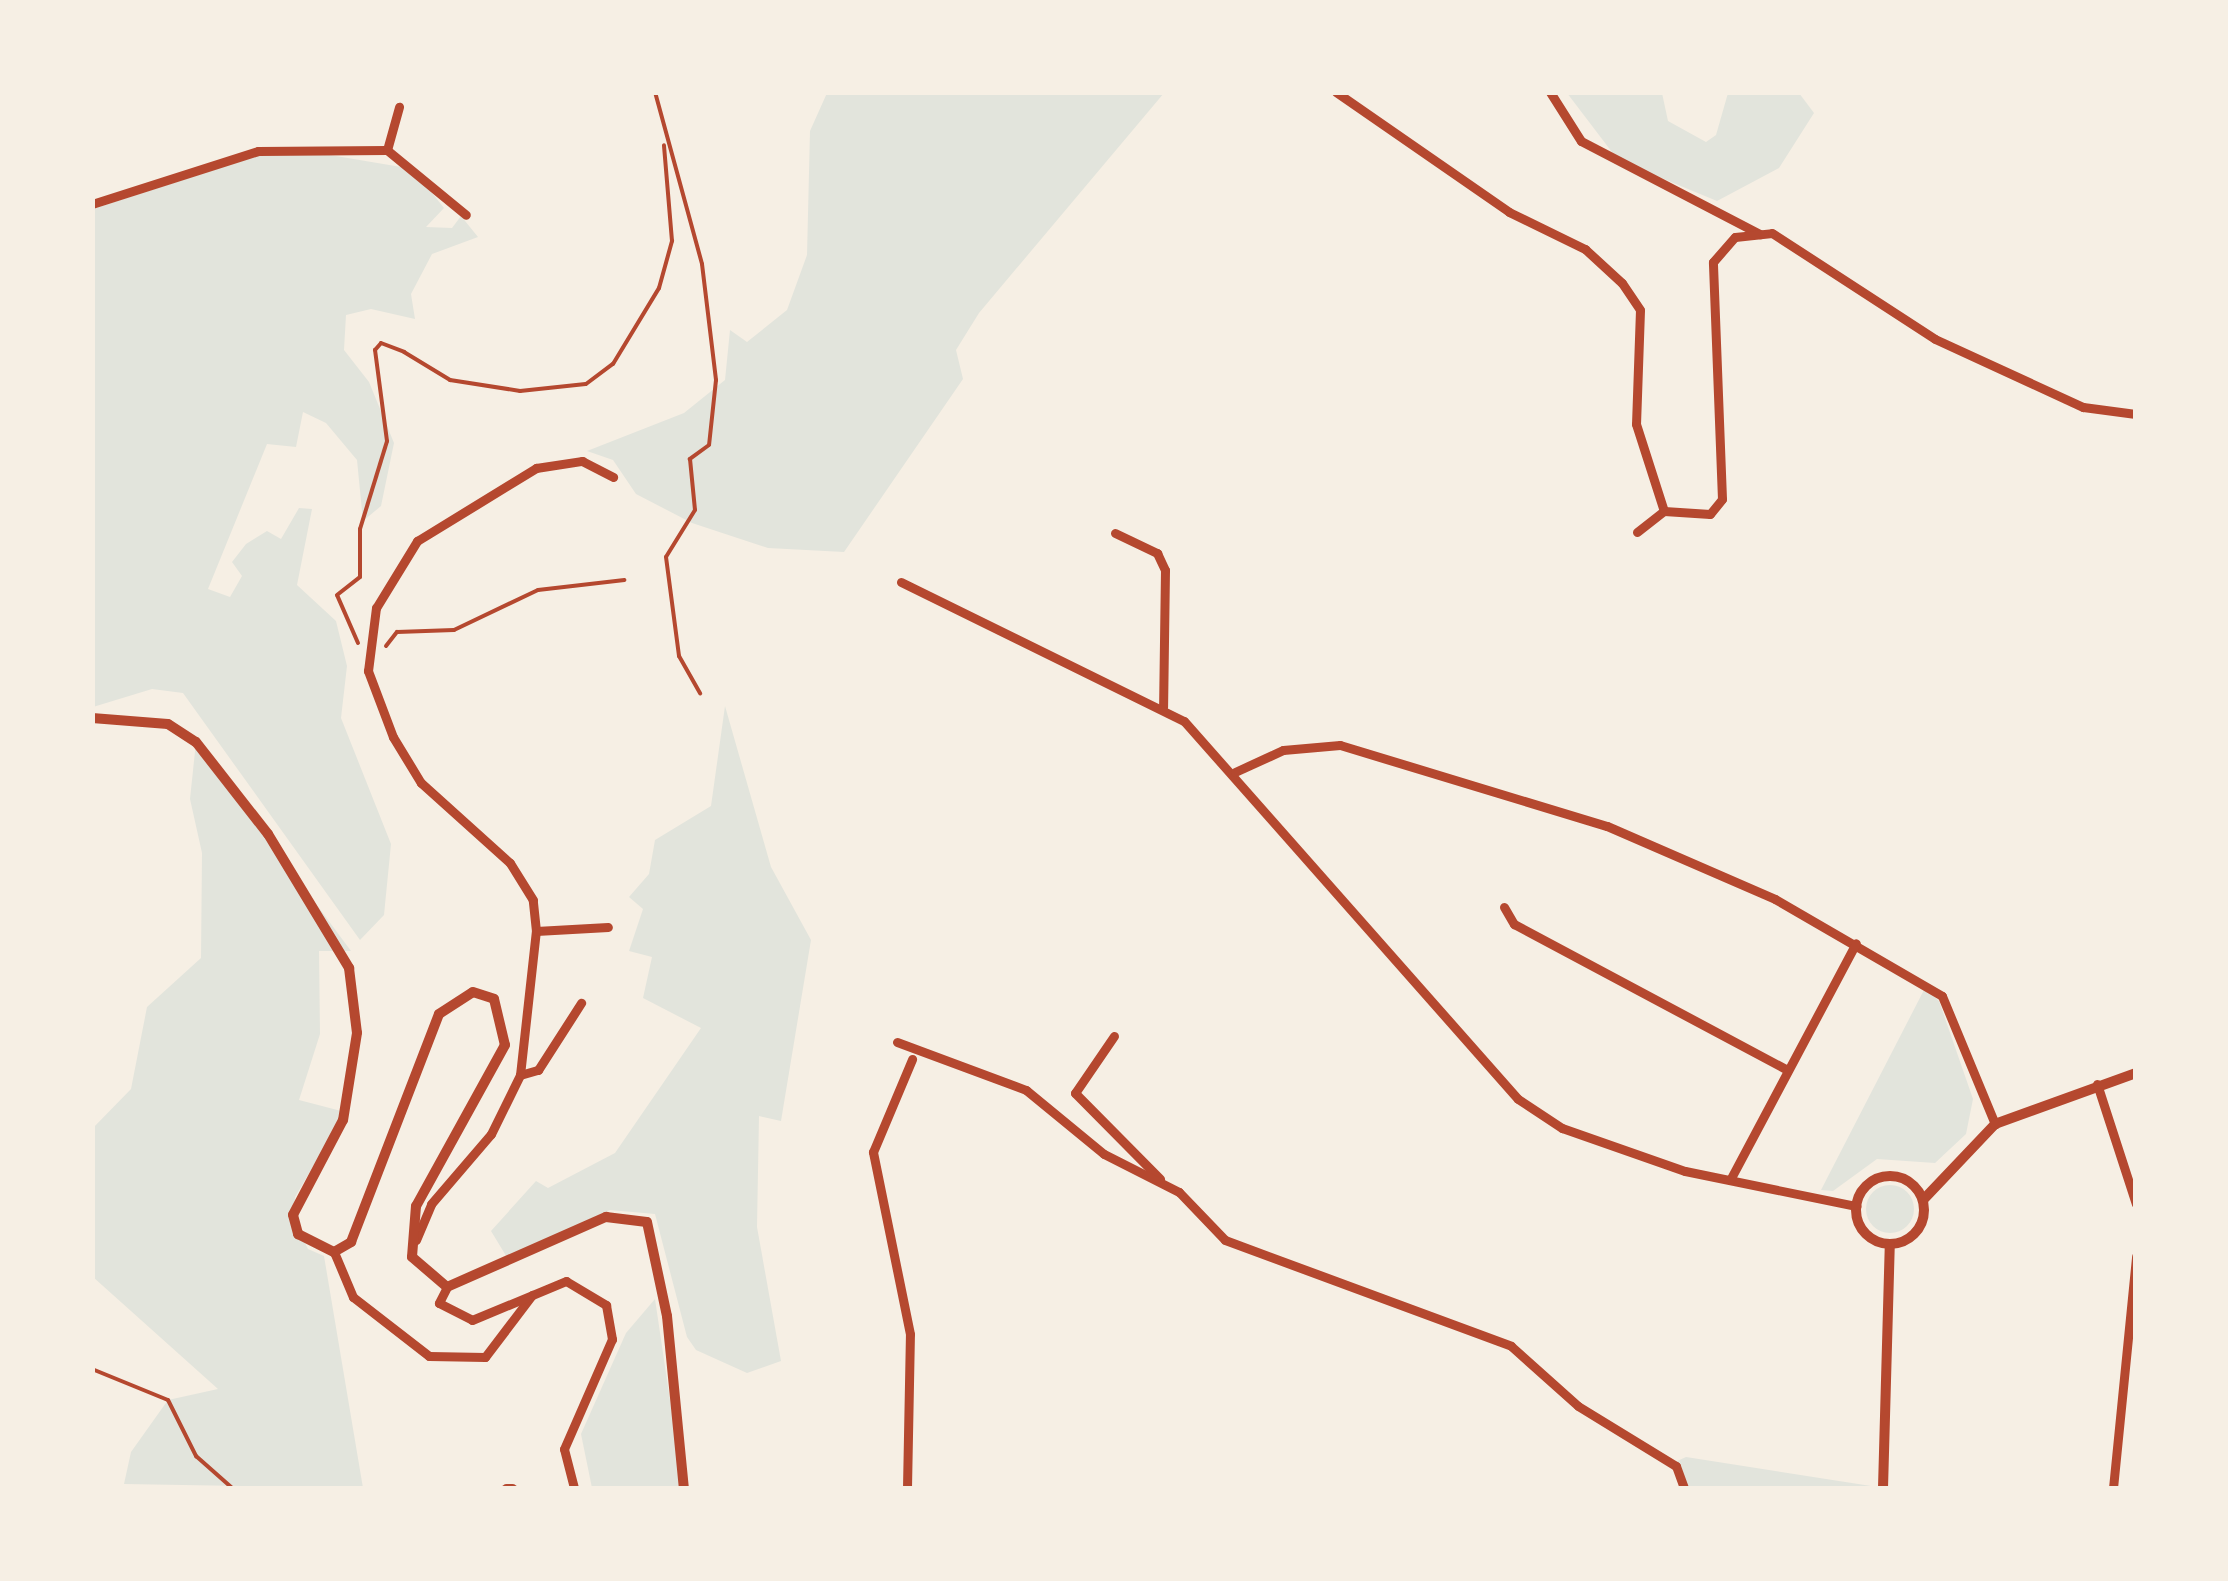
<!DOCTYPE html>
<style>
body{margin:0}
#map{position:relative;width:2228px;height:1581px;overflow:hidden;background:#f6efe4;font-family:"Noto Sans",sans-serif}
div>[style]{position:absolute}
.green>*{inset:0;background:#e2e4dc}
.round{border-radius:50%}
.path>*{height:4px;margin:-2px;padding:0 2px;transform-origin:2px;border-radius:2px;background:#b5482f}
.minor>*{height:9px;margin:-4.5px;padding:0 4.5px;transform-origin:4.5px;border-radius:4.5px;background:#b5482f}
.tertiary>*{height:10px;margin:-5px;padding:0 5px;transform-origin:5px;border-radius:5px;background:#b5482f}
.tertiary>.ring{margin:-5px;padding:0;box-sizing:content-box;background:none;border:10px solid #b5482f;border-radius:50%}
span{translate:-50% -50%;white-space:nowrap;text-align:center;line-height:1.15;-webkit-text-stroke:9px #f6efe4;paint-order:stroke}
.frame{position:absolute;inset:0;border:95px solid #f6efe4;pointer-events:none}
</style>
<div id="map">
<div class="green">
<div style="clip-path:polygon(827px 93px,1164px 93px,979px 313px,956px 350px,963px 379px,844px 552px,768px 548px,692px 523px,636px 494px,613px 460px,587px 451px,684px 413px,725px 380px,730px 330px,747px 342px,787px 310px,807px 255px,810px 131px)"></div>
<div style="clip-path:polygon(1567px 93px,1662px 93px,1668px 121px,1706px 142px,1716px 135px,1728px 93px,1799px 93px,1814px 113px,1779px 168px,1717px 201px,1618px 160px)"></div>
<div style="clip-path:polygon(318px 153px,413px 169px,444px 208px,426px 227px,452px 228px,461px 216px,478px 237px,432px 254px,411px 294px,415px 319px,371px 309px,346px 315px,344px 350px,369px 382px,394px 443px,381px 506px,363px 521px,357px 460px,326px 423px,303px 412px,296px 447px,267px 444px,208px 589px,230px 597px,242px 576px,232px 562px,246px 544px,267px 531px,281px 539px,299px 508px,312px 509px,297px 585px,336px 621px,347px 666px,341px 718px,391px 844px,384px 915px,360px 940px,183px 693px,152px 689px,93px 707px,93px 209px,260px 155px)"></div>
<div style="clip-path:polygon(725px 706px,771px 867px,811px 940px,781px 1121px,759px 1116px,757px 1227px,781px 1361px,747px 1373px,696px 1350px,687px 1337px,655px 1214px,610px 1210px,508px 1259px,491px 1231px,536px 1181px,548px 1188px,615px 1153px,701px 1028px,643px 998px,652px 957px,629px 951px,643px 909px,629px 897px,649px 874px,655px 840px,711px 806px)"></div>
<div style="clip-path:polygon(196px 742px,351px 951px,319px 951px,320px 1034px,299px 1100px,345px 1112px,295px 1197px,293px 1219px,308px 1249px,324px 1256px,363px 1488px,124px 1484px,131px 1452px,168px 1400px,218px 1389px,93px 1277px,93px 1128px,131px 1089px,147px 1007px,201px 958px,202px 853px,190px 799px)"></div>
<div style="clip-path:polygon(1925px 988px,1939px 1001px,1973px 1099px,1966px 1134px,1935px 1163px,1877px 1159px,1833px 1191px,1821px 1190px)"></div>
<div class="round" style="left:1866px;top:1185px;width:48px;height:48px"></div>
<div style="clip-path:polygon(655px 1299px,683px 1488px,592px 1488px,581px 1434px,626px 1333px)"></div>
<div style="clip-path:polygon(1686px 1457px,1871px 1486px,1871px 1488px,1687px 1488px,1673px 1463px)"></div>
</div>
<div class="path">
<div style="left:655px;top:92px;width:178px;rotate:74.7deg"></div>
<div style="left:702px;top:264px;width:117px;rotate:83.1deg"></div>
<div style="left:716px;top:380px;width:65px;rotate:96.1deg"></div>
<div style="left:709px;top:445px;width:24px;rotate:144deg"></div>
<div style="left:690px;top:459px;width:51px;rotate:84.4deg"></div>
<div style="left:695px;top:510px;width:55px;rotate:121.7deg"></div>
<div style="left:666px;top:557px;width:100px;rotate:82.5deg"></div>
<div style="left:679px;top:656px;width:43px;rotate:60.4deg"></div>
<div style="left:358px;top:643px;width:52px;rotate:-113.6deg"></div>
<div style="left:337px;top:595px;width:29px;rotate:-38deg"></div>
<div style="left:360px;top:577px;width:48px;rotate:-90deg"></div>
<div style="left:360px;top:529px;width:92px;rotate:-72.9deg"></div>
<div style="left:387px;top:441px;width:92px;rotate:-97.5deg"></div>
<div style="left:375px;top:350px;width:9px;rotate:-49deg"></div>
<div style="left:381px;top:343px;width:25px;rotate:21deg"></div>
<div style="left:404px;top:352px;width:54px;rotate:31.3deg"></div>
<div style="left:450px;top:380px;width:71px;rotate:8.9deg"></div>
<div style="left:520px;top:391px;width:66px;rotate:-6.1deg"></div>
<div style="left:586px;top:384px;width:34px;rotate:-37deg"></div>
<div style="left:613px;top:364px;width:89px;rotate:-58.8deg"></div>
<div style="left:659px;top:288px;width:49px;rotate:-74.5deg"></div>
<div style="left:672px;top:241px;width:96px;rotate:-94.8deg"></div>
<div style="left:386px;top:646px;width:18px;rotate:-52deg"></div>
<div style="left:397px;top:632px;width:57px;rotate:-2deg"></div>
<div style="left:454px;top:630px;width:93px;rotate:-25.5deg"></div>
<div style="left:538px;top:590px;width:87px;rotate:-6.6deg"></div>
<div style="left:92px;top:1369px;width:82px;rotate:22.2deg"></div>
<div style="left:168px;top:1400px;width:63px;rotate:63.4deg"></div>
<div style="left:196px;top:1456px;width:48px;rotate:41.6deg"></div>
</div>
<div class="minor">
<div style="left:1336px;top:92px;width:211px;rotate:34.7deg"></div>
<div style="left:1509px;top:212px;width:85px;rotate:26deg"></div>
<div style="left:1585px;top:249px;width:50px;rotate:42.6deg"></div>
<div style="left:1622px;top:283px;width:32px;rotate:56deg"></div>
<div style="left:1640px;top:310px;width:114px;rotate:92deg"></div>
<div style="left:1636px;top:424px;width:91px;rotate:72.2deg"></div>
<div style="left:1550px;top:92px;width:58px;rotate:57.7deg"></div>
<div style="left:1581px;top:141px;width:202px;rotate:27.5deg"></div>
<div style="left:387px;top:150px;width:102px;rotate:39.4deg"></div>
<div style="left:92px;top:204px;width:174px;rotate:-17.7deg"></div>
<div style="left:258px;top:151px;width:129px;rotate:-0.4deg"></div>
<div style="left:387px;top:150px;width:45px;rotate:-74.4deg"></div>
<div style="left:1637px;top:532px;width:34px;rotate:-38deg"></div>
<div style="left:1664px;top:511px;width:46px;rotate:3.7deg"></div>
<div style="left:1710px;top:514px;width:19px;rotate:-51deg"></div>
<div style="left:1722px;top:499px;width:237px;rotate:-92.2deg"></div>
<div style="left:1713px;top:262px;width:33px;rotate:-49deg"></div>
<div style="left:1735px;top:237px;width:37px;rotate:-6deg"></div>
<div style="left:1772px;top:233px;width:194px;rotate:33deg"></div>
<div style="left:1935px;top:339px;width:163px;rotate:24.7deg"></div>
<div style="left:2083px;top:407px;width:53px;rotate:7.5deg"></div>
<div style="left:1115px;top:533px;width:47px;rotate:25.5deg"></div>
<div style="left:1157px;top:553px;width:19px;rotate:65deg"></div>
<div style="left:1165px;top:570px;width:137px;rotate:90.8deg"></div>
<div style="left:901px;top:582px;width:315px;rotate:26.2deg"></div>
<div style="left:1184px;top:721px;width:504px;rotate:48.54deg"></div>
<div style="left:1518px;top:1099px;width:53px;rotate:33.4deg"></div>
<div style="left:1562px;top:1128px;width:130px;rotate:19.3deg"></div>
<div style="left:1685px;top:1171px;width:175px;rotate:11.6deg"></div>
<div style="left:1235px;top:772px;width:53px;rotate:-24.6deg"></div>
<div style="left:1283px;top:750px;width:57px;rotate:-5deg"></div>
<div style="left:1340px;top:745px;width:279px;rotate:16.9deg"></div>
<div style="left:1607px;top:826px;width:183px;rotate:23.5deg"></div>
<div style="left:1775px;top:899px;width:193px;rotate:30.1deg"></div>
<div style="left:1942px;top:996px;width:139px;rotate:67.5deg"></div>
<div style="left:1504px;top:907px;width:20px;rotate:60deg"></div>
<div style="left:1514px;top:924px;width:310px;rotate:28.1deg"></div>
<div style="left:536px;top:931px;width:72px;rotate:-3.2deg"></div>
<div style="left:1114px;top:1036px;width:69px;rotate:124.4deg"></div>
<div style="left:1075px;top:1093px;width:121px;rotate:45.3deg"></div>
<div style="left:897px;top:1042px;width:138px;rotate:20.4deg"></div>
<div style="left:1026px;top:1090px;width:101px;rotate:39.4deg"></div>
<div style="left:1104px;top:1154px;width:84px;rotate:26.9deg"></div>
<div style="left:1179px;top:1192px;width:66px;rotate:46.2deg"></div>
<div style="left:1225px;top:1240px;width:305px;rotate:20.3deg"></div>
<div style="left:1511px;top:1346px;width:90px;rotate:41.8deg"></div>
<div style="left:1578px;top:1406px;width:115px;rotate:31.5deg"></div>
<div style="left:1676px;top:1466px;width:23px;rotate:70deg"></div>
<div style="left:520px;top:1075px;width:19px;rotate:-16deg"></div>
<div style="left:538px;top:1070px;width:80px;rotate:-57.3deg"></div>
<div style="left:2097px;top:1084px;width:126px;rotate:72deg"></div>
<div style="left:1730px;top:1180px;width:268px;rotate:-62deg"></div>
<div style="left:416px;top:1240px;width:39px;rotate:-67deg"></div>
<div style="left:431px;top:1204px;width:92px;rotate:-49.4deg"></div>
<div style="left:491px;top:1134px;width:66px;rotate:-63.8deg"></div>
<div style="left:520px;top:1075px;width:145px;rotate:-83.7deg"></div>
<div style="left:536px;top:931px;width:31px;rotate:-96deg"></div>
<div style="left:533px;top:900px;width:44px;rotate:-121.9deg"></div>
<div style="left:510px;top:863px;width:120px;rotate:-138deg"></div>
<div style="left:421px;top:783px;width:54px;rotate:-121.3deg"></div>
<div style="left:393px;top:737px;width:71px;rotate:-110.7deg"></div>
<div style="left:368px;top:671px;width:64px;rotate:-82.8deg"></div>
<div style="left:376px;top:608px;width:79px;rotate:-58.5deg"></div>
<div style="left:417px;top:541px;width:140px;rotate:-31.5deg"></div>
<div style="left:536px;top:468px;width:47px;rotate:-8.7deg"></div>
<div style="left:582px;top:461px;width:35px;rotate:27deg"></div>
<div style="left:334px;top:1252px;width:49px;rotate:67.1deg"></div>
<div style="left:353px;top:1297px;width:96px;rotate:37.8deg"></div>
<div style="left:429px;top:1356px;width:56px;rotate:1deg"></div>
<div style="left:485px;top:1357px;width:78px;rotate:-52.8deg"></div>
<div style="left:447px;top:1287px;width:18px;rotate:117deg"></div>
<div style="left:439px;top:1303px;width:37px;rotate:27deg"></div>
<div style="left:472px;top:1320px;width:102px;rotate:-22.5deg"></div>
<div style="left:566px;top:1281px;width:47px;rotate:31deg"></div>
<div style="left:606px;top:1305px;width:35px;rotate:80deg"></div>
<div style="left:612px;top:1339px;width:120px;rotate:113.6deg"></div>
<div style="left:564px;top:1449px;width:40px;rotate:75.6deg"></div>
<div style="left:506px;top:1488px;width:6px"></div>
<div style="left:907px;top:1488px;width:154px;rotate:-88.9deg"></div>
<div style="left:910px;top:1334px;width:186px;rotate:-101.5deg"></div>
<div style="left:873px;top:1152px;width:101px;rotate:-67.2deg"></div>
<div style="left:2113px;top:1488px;width:233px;rotate:-84.3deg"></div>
</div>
<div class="tertiary">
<div style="left:92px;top:718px;width:76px;rotate:4.5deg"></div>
<div style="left:168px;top:724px;width:33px;rotate:33deg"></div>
<div style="left:196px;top:742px;width:117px;rotate:52deg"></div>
<div style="left:268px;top:834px;width:157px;rotate:58.8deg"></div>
<div style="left:349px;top:968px;width:65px;rotate:83deg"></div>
<div style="left:357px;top:1033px;width:88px;rotate:99.1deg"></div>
<div style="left:343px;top:1120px;width:107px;rotate:117.8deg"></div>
<div style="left:293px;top:1215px;width:20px;rotate:75deg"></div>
<div style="left:298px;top:1234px;width:40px;rotate:26.6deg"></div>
<div style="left:334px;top:1252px;width:20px;rotate:-30deg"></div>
<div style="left:351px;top:1242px;width:244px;rotate:-68.9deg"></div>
<div style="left:439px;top:1014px;width:40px;rotate:-32.9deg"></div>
<div style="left:473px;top:992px;width:22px;rotate:18deg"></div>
<div style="left:494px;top:999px;width:47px;rotate:76.6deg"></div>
<div style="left:505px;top:1045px;width:184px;rotate:118.9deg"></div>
<div style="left:416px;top:1206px;width:51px;rotate:94.5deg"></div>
<div style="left:412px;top:1257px;width:46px;rotate:40.6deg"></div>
<div style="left:447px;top:1287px;width:174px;rotate:-23.8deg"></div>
<div style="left:606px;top:1217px;width:41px;rotate:7deg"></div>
<div style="left:647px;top:1222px;width:96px;rotate:78deg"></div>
<div style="left:667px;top:1316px;width:173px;rotate:84.4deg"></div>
<div class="ring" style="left:1856px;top:1176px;width:58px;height:58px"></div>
<div style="left:1923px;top:1200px;width:105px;rotate:-46.5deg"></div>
<div style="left:1995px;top:1124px;width:150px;rotate:-19.9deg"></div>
<div style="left:1883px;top:1488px;width:244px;rotate:-88.4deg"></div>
</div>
<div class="frame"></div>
</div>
